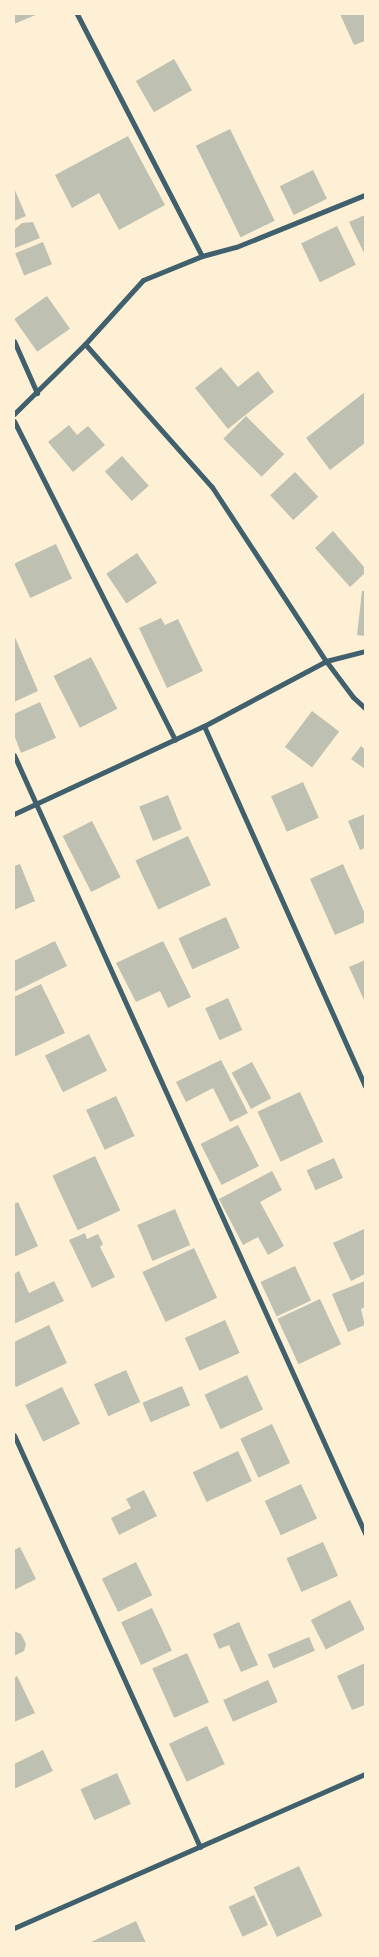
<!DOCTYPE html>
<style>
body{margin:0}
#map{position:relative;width:379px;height:1957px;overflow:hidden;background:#fdf0d5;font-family:Arial,sans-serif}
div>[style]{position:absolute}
.building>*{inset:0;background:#bec0b2;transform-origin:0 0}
.minor>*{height:5px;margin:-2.5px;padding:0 2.5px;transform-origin:2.5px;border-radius:2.5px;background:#3f606c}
span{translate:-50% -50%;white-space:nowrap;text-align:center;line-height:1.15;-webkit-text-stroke:4px #fdf0d5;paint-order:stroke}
.frame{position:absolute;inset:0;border:15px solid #fdf0d5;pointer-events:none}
</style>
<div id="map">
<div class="building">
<div style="clip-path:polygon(14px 14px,38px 14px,14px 24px)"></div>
<div style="clip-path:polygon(340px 14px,365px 14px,365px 41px,354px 45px)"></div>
<div style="left:174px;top:59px;width:36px;height:44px;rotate:60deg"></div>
<div style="left:230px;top:129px;width:102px;height:38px;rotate:64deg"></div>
<div style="clip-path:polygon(128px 136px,165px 205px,119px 230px,99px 193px,72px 208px,55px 175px)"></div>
<div style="left:313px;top:170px;width:32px;height:37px;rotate:64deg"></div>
<div style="clip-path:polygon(14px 188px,26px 216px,14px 221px)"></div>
<div style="clip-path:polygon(365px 215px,365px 255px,349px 222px)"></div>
<div style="clip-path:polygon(33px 222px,40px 238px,15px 248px,14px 230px,22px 223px)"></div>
<div style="left:337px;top:226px;width:43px;height:40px;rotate:64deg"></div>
<div style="left:43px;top:242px;width:24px;height:30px;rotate:68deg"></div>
<div style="left:47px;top:296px;width:40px;height:40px;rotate:55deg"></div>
<div style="clip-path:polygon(221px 367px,238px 387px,258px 371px,274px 392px,228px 429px,195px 388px)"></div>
<div style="clip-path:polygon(365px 392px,365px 443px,330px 470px,306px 438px)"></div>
<div style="left:246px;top:416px;width:54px;height:32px;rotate:45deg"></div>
<div style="clip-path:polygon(69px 425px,77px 435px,88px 426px,105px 445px,73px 472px,48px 442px)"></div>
<div style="left:122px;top:456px;width:40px;height:23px;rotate:48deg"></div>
<div style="left:295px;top:472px;width:34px;height:34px;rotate:47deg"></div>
<div style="clip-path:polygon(333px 531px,365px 568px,365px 573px,350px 587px,315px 548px)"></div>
<div style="left:56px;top:544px;width:38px;height:46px;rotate:65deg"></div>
<div style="left:137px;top:553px;width:36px;height:37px;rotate:56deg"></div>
<div style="clip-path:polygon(362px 591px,365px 591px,365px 636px,357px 635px)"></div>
<div style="clip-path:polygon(161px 618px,165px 625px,178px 619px,203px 671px,167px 688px,139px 628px)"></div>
<div style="clip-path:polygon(14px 635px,38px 691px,14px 702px)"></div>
<div style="left:91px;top:657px;width:58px;height:42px;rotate:63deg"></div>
<div style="clip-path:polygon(40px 702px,56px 738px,21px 753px,14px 735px,14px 714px)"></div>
<div style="left:312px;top:711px;width:34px;height:45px;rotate:37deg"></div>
<div style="clip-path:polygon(361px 746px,365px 750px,365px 769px,351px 759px)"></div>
<div style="left:303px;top:782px;width:39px;height:35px;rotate:66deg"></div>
<div style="left:168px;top:795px;width:37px;height:31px;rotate:68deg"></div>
<div style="clip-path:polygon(365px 814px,365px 848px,360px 850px,348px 821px)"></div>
<div style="left:92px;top:821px;width:63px;height:33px;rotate:63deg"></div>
<div style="left:188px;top:836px;width:54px;height:58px;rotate:65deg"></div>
<div style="clip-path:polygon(20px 864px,35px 901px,14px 910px,14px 866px)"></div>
<div style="clip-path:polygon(343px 864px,365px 914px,365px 922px,335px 935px,310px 879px)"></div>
<div style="left:226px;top:917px;width:34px;height:52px;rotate:66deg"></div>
<div style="clip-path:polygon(55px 941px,67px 966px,14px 992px,14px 961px)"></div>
<div style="clip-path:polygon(163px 941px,191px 997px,168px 1008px,160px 991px,136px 1002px,116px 963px)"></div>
<div style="clip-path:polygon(365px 960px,365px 1002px,349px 967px)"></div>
<div style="clip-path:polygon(41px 984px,65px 1033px,14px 1057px,14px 997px)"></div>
<div style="left:228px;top:998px;width:35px;height:25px;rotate:66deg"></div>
<div style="left:89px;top:1034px;width:41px;height:49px;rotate:64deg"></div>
<div style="clip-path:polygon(221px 1060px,248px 1113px,230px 1122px,213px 1088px,186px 1102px,176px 1082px)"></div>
<div style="left:252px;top:1062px;width:41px;height:23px;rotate:62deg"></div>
<div style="left:300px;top:1092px;width:55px;height:47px;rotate:65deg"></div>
<div style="left:116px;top:1096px;width:44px;height:33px;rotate:65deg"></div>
<div style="left:238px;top:1125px;width:46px;height:42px;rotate:63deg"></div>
<div style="left:95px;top:1156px;width:60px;height:47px;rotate:65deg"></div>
<div style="left:334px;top:1158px;width:22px;height:30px;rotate:66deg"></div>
<div style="clip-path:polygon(272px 1171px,282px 1190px,260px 1202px,284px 1246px,268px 1255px,258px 1237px,243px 1245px,219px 1199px)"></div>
<div style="clip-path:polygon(18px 1202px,38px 1246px,14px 1257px,14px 1204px)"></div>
<div style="left:175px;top:1209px;width:39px;height:41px;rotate:67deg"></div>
<div style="clip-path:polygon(364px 1229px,365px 1274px,351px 1281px,333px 1243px)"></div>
<div style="clip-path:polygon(85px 1233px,87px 1239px,98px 1234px,103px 1244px,100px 1247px,115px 1277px,92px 1288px,69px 1240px)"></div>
<div style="left:194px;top:1248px;width:55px;height:57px;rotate:65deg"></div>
<div style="left:295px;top:1266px;width:38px;height:38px;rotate:65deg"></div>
<div style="clip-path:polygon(19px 1271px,29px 1293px,54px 1281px,64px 1301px,14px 1324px,14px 1274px)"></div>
<div style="clip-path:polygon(365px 1281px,365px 1307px,361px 1309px,365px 1325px,348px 1332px,332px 1294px)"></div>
<div style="left:320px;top:1299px;width:50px;height:47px;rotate:65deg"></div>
<div style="left:225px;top:1320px;width:36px;height:44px;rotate:66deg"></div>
<div style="clip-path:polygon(49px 1325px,67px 1363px,16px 1387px,14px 1383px,14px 1342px)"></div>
<div style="left:126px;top:1370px;width:35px;height:35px;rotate:66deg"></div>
<div style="left:247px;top:1375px;width:38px;height:47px;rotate:65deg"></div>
<div style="left:182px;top:1386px;width:21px;height:43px;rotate:67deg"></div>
<div style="left:62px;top:1387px;width:41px;height:41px;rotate:64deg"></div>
<div style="left:272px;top:1424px;width:43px;height:35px;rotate:65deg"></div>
<div style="left:238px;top:1451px;width:33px;height:50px;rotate:65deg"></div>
<div style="left:301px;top:1484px;width:38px;height:40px;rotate:65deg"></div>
<div style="clip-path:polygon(144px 1490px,157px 1516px,119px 1535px,111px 1518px,131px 1508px,126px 1499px)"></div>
<div style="left:323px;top:1542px;width:37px;height:40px;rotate:66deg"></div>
<div style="clip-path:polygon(20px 1547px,36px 1579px,14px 1590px,14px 1550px)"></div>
<div style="left:136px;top:1562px;width:37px;height:38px;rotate:64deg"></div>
<div style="left:350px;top:1600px;width:33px;height:44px;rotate:63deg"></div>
<div style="left:152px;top:1608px;width:47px;height:34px;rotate:65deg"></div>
<div style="clip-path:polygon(239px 1622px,258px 1665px,241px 1672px,229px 1645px,219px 1649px,213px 1634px)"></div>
<div style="clip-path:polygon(14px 1631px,21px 1634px,26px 1644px,24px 1651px,14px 1656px)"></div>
<div style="left:309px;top:1637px;width:15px;height:45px;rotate:67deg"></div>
<div style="left:187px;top:1653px;width:54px;height:38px;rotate:66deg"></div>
<div style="clip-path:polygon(365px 1663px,365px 1705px,352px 1710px,337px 1676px)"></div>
<div style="clip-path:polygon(17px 1676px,35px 1713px,14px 1722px,14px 1678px)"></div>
<div style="left:268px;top:1680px;width:24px;height:49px;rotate:66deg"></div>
<div style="left:207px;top:1726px;width:42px;height:42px;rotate:65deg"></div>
<div style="clip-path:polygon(43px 1750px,53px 1771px,14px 1789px,14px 1764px)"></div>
<div style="left:117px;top:1773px;width:34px;height:40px;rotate:66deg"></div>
<div style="left:299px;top:1866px;width:55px;height:50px;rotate:65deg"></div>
<div style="left:254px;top:1895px;width:33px;height:28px;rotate:65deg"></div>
<div style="clip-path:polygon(136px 1921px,146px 1943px,89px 1943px)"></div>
</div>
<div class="minor">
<div style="left:77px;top:14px;width:272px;rotate:62.7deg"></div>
<div style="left:14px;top:341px;width:57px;rotate:66.1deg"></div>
<div style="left:85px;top:344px;width:191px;rotate:48.4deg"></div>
<div style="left:212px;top:487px;width:208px;rotate:56.8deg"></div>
<div style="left:326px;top:661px;width:45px;rotate:53.1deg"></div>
<div style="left:353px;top:697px;width:16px;rotate:43deg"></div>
<div style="left:14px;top:414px;width:100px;rotate:-44.6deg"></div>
<div style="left:85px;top:344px;width:86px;rotate:-47.8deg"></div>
<div style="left:143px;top:280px;width:64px;rotate:-22.1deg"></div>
<div style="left:202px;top:256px;width:35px;rotate:-15deg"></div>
<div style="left:236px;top:247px;width:139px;rotate:-22deg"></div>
<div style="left:14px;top:421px;width:357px;rotate:63.2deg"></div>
<div style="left:204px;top:726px;width:394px;rotate:65.9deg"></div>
<div style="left:14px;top:755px;width:854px;rotate:65.72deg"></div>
<div style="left:14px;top:814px;width:209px;rotate:-24.9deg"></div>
<div style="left:204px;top:726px;width:138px;rotate:-28deg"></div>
<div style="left:326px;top:661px;width:40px;rotate:-14.4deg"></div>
<div style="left:14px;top:1435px;width:452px;rotate:65.7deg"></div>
<div style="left:14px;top:1928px;width:383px;rotate:-23.7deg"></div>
</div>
<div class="frame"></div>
</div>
